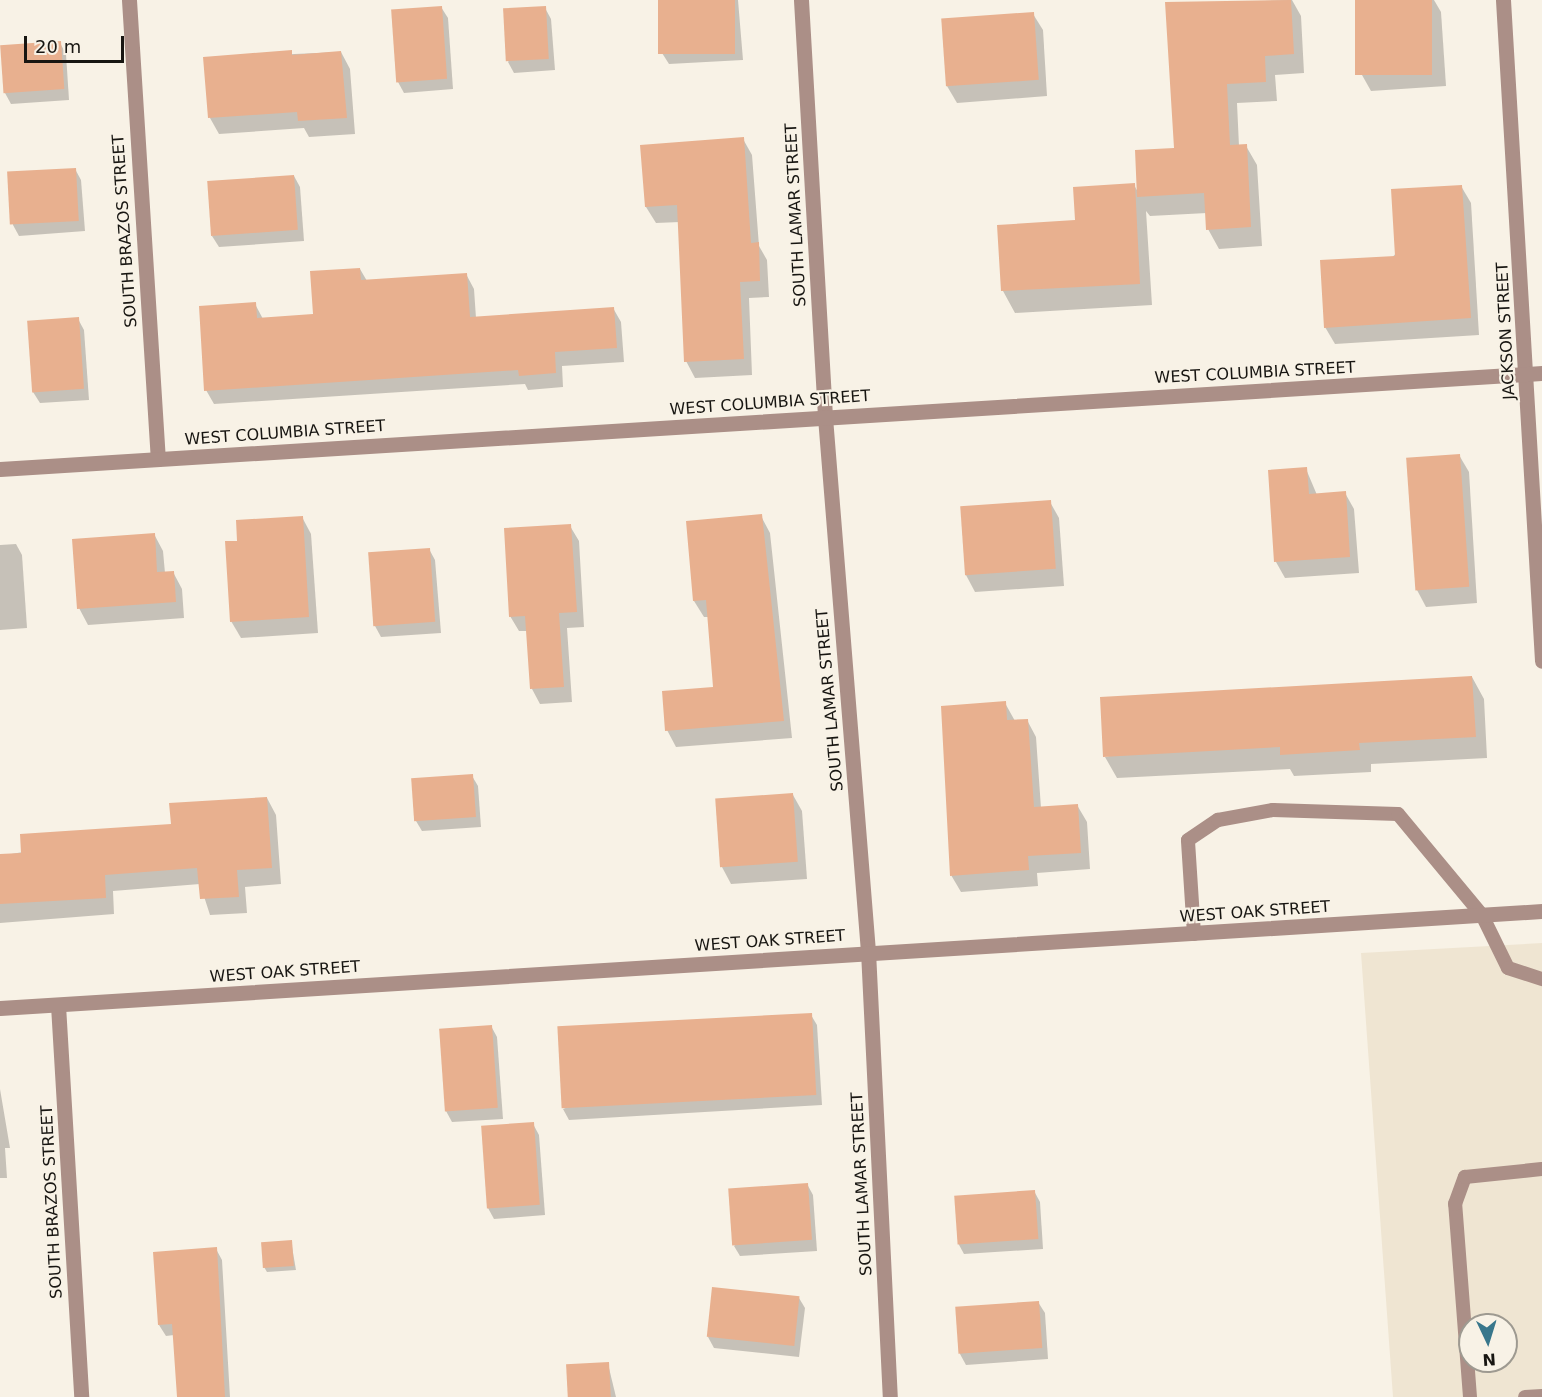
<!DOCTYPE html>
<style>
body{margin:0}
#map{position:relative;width:1542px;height:1397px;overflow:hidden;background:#f8f2e6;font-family:"DejaVu Sans",sans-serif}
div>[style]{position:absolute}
.built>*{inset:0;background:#efe5d2}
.shadow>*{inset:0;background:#0003}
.building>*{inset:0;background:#e8b08f;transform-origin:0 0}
.lane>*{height:14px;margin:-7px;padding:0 7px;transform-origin:7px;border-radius:7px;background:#ab8f87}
.street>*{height:15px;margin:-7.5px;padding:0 7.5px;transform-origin:7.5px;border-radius:7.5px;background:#ab8f87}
span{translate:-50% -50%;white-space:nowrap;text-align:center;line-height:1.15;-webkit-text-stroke:4.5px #f8f2e6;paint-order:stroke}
.street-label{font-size:16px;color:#181612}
.north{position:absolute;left:1458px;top:1313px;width:60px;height:60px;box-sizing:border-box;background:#f8f2e6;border:2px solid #9e9a91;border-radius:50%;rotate:176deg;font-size:16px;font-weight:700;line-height:24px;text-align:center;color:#181612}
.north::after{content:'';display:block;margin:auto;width:21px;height:27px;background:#39778c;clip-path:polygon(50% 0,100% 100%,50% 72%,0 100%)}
.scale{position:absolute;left:24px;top:36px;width:100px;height:27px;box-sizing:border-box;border:3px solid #181612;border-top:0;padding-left:8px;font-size:18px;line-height:21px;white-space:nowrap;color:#181612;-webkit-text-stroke:4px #f8f2e6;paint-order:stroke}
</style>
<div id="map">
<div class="built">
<div style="clip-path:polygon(evenodd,1542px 943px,1542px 1397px,1393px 1397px,1361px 953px,1542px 943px,1470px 1325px,1506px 1325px,1506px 1361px,1470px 1361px,1470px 1325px)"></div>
</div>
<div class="shadow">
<div style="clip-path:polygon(660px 0,738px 0,743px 60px,669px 64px,662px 53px)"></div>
<div style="clip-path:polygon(1292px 0,1301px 16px,1304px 73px,1275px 75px,1277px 101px,1237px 103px,1239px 146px,1246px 146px,1257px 165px,1262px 246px,1219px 249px,1208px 229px,1207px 213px,1150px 216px,1146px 211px,1152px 305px,1015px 313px,1003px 291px,999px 226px,1077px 222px,1134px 185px,1138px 192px,1175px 149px,1166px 4px)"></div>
<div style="clip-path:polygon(1362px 0,1434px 0,1441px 12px,1446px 86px,1371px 91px,1362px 75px)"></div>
<div style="clip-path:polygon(441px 7px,448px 18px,453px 89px,404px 93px,398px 82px)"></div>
<div style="clip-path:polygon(545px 8px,551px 19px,555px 70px,514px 73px,508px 62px)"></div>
<div style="clip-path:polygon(1033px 14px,1043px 30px,1047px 96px,957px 103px,947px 86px)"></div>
<div style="clip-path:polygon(60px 43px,66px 54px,69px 100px,11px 104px,5px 93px,2px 47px)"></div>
<div style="clip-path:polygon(341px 52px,350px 69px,355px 134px,309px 137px,304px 128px,219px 134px,210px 118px,205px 58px)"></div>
<div style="clip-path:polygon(743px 139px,752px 155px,759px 246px,767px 260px,769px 297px,749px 298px,752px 375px,695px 378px,686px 361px,680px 222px,656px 223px,646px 207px,642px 146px)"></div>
<div style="clip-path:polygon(75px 169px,81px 180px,85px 231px,19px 236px,13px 225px,9px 174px)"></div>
<div style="clip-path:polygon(294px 176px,300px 187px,304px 241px,219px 247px,212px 236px)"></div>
<div style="clip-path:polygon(1461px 186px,1471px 203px,1479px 335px,1335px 344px,1325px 327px)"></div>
<div style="clip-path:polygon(360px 269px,367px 281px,466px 274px,474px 289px,476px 318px,613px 308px,621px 322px,624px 362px,562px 366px,563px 387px,528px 390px,525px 384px,214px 404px,206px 390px,255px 304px,263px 319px,314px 315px)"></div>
<div style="clip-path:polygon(78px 319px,84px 330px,89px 400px,40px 403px,33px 392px)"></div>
<div style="clip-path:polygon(1459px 455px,1469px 472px,1477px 603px,1426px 607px,1417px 590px)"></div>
<div style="clip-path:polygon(1306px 469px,1317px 495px,1345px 493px,1354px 509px,1359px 573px,1285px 578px,1276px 562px,1269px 472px)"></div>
<div style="clip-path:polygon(1050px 502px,1059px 518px,1064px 586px,975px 592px,966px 575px)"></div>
<div style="clip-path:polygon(761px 516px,770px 533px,792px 738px,676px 747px,667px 730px,715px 689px,709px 617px,704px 617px,694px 601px,687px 522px)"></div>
<div style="clip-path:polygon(302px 517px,311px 534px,318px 633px,241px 638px,231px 621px,239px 542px)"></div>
<div style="clip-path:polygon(570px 526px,579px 541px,584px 627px,567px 628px,572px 702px,540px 704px,532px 689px,528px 631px,519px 631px,510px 616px)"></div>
<div style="clip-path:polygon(154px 534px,163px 551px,165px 573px,173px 572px,182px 589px,184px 618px,88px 625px,79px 608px)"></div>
<div style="clip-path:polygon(16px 544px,22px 555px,27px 628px,0 630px,0 545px)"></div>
<div style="clip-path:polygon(429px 549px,435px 560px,441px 633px,381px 637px,375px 626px)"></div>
<div style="clip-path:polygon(1472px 677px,1484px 699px,1487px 758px,1371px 764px,1371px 772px,1294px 776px,1290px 769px,1117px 778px,1105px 757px)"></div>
<div style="clip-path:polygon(1005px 703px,1015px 721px,1027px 720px,1036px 737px,1041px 808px,1077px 805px,1087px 822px,1090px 869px,1037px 873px,1038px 886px,961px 892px,951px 875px)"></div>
<div style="clip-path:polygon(472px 776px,478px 786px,481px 827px,422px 831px,416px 821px)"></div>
<div style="clip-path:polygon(793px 795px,802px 811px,807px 879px,731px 884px,722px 867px)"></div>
<div style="clip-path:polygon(267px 798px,276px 815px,281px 884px,245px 887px,247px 913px,210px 915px,200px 884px,113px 891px,114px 914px,0 923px,0 856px,172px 826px)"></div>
<div style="clip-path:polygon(811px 1015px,817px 1025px,822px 1105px,569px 1120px,563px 1109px)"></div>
<div style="clip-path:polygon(491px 1026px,497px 1037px,503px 1119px,452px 1122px,446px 1111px)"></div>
<div style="clip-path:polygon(0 1089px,10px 1148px,5px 1148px,7px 1178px,0 1178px)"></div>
<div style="clip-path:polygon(533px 1124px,539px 1135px,545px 1215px,494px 1219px,488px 1208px,482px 1128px)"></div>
<div style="clip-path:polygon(807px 1184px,813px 1195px,817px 1251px,740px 1256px,734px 1246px)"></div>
<div style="clip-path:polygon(1034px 1191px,1040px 1202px,1043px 1249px,964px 1254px,958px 1243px)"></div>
<div style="clip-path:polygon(291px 1241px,296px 1270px,267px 1272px,264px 1267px)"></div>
<div style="clip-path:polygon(216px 1249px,222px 1260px,230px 1397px,178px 1397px,174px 1335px,166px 1336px,159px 1325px)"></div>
<div style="clip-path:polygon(799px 1298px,805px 1308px,799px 1357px,714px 1348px,708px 1337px)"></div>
<div style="clip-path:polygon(1038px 1302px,1045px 1313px,1048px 1359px,966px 1365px,960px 1354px,957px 1308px)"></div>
<div style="clip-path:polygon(608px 1364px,616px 1397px,570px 1397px)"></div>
</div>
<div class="building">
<div style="left:658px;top:0;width:77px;height:54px"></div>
<div style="clip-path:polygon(1291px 0,1294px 54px,1265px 56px,1266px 82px,1227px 84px,1230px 145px,1247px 144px,1251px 227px,1206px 230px,1204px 193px,1137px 197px,1135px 150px,1174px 148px,1165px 2px)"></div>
<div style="left:1355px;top:0;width:77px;height:75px"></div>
<div style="left:442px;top:6px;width:73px;height:51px;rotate:86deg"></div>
<div style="left:546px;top:6px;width:53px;height:43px;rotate:87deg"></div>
<div style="left:1034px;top:12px;width:68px;height:93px;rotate:86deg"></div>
<div style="left:61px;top:41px;width:48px;height:61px;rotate:86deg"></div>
<div style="clip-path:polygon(292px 50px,292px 55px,341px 51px,347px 118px,298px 121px,297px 112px,208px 118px,203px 57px)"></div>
<div style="clip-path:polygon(744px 137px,751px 243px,759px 242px,760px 281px,740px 282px,744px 359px,684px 362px,677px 205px,645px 207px,640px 145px)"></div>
<div style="left:76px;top:168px;width:53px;height:69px;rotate:87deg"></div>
<div style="left:294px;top:175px;width:55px;height:87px;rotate:86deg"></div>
<div style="clip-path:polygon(1135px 183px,1140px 284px,1001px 291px,997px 225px,1075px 220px,1073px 187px)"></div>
<div style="clip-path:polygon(1462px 185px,1471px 318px,1324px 328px,1320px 260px,1395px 256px,1391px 189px)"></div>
<div style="clip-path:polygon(360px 268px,361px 280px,467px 273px,470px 317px,614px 307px,617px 348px,555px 352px,556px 373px,519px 376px,518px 370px,204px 391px,199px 306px,256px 302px,257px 318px,313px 314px,310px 271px)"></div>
<div style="left:79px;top:317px;width:72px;height:52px;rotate:86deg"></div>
<div style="left:1460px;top:454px;width:133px;height:54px;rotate:86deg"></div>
<div style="clip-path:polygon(1307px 467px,1309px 494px,1346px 491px,1350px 557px,1274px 562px,1268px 470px)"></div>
<div style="left:1051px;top:500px;width:69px;height:91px;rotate:86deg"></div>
<div style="clip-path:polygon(762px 514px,784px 721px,665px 731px,662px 691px,713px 687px,706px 600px,693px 601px,686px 521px)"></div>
<div style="clip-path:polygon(303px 516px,309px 617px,230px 622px,225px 541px,237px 541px,236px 520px)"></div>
<div style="clip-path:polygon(571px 524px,577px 612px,559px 613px,564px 687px,530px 689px,525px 616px,509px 617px,504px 528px)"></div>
<div style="clip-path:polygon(155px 533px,157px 572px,174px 571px,176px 602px,77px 609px,72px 539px)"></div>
<div style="left:430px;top:548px;width:74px;height:62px;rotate:86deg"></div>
<div style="clip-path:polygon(1472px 676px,1476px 737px,1359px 743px,1360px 750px,1280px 755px,1280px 747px,1103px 757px,1100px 697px)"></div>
<div style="clip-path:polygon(1006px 701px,1007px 720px,1028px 719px,1034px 807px,1078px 804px,1081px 853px,1028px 856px,1029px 870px,950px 876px,941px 706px)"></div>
<div style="left:473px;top:774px;width:43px;height:62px;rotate:86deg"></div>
<div style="left:793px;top:793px;width:69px;height:78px;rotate:86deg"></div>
<div style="clip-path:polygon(267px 797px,272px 868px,237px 870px,239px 897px,200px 899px,197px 868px,105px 875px,106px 898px,0 904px,0 854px,21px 853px,20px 834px,171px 824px,169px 803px)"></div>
<div style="left:812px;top:1013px;width:82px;height:255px;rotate:87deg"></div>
<div style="left:492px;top:1025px;width:83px;height:53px;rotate:86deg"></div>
<div style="left:534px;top:1122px;width:83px;height:53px;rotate:86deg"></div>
<div style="left:808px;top:1183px;width:57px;height:80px;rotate:86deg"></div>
<div style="left:1035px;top:1190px;width:49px;height:81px;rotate:86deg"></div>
<div style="left:292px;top:1240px;width:26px;height:31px;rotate:86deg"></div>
<div style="clip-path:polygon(217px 1247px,225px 1397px,177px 1397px,172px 1324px,158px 1325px,153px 1252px)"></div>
<div style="left:712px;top:1287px;width:88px;height:50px;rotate:6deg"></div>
<div style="left:1039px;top:1301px;width:47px;height:84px;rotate:86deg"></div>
<div style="left:609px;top:1362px;width:35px;height:43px;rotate:87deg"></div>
</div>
<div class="lane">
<div style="left:1194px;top:934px;width:94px;rotate:-93.7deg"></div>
<div style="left:1188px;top:840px;width:36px;rotate:-34deg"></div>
<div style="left:1218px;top:820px;width:56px;rotate:-10.3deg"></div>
<div style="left:1273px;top:810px;width:125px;rotate:1.8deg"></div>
<div style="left:1398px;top:814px;width:131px;rotate:50.3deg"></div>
<div style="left:1482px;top:915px;width:59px;rotate:63.9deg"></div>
<div style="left:1508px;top:968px;width:36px;rotate:18deg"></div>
<div style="left:1470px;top:1397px;width:194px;rotate:-94.4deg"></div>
<div style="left:1455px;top:1204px;width:29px;rotate:-70deg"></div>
<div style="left:1465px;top:1177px;width:77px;rotate:-5.9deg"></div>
<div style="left:1525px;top:1397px;width:17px;rotate:-3deg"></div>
</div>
<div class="street">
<div style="left:129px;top:0;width:460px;rotate:86.4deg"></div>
<div style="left:801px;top:0;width:418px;rotate:86.7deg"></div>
<div style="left:825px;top:417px;width:536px;rotate:85.4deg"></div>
<div style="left:868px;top:951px;width:447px;rotate:87.2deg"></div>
<div style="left:1503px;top:0;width:662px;rotate:86.62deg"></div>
<div style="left:0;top:469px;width:1545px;rotate:-3.56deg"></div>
<div style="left:58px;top:1005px;width:393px;rotate:86.6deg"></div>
<div style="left:0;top:1008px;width:1545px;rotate:-3.6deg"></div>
</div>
<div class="street-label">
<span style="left:796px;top:215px;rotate:-93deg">SOUTH LAMAR STREET</span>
<span style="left:125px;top:231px;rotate:-94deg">SOUTH BRAZOS STREET</span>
<span style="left:1506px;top:331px;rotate:-93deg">JACKSON STREET</span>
<span style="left:1255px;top:373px;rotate:-3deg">WEST COLUMBIA STREET</span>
<span style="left:770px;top:403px;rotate:-4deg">WEST COLUMBIA STREET</span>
<span style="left:285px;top:433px;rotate:-4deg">WEST COLUMBIA STREET</span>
<span style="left:830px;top:700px;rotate:-95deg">SOUTH LAMAR STREET</span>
<span style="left:1255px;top:912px;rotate:-4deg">WEST OAK STREET</span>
<span style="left:770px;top:941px;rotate:-4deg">WEST OAK STREET</span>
<span style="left:285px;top:972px;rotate:-4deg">WEST OAK STREET</span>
<span style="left:862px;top:1184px;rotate:-93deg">SOUTH LAMAR STREET</span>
<span style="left:52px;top:1202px;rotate:-93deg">SOUTH BRAZOS STREET</span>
</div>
<div class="north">N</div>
<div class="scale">20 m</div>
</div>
